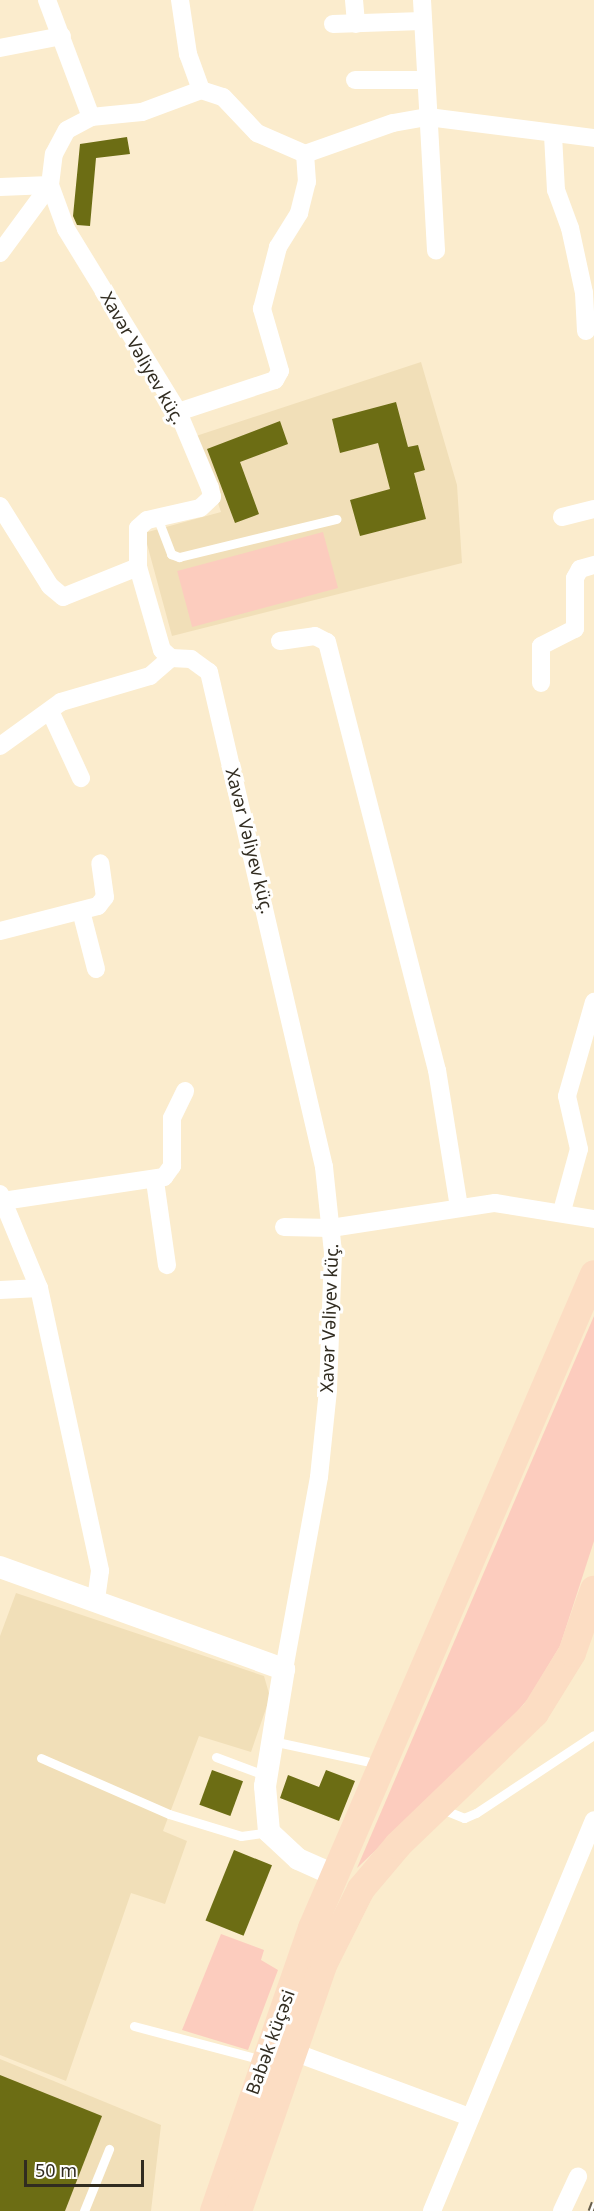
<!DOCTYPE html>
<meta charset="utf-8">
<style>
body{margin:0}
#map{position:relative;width:594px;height:2211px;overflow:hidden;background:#fbeccd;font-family:"Noto Sans",sans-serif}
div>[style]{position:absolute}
.built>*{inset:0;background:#f1dfb8}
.green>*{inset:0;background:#fcccbe;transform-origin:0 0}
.building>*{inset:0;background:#6c6d14;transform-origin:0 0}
.service>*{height:9px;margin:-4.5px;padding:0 4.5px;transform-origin:4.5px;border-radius:4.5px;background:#fff}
.minor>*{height:18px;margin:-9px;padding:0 9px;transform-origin:9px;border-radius:9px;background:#fff}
.tertiary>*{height:22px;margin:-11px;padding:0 11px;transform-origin:11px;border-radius:11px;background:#fff}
.primary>*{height:28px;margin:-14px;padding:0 14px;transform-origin:14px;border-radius:14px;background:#fcddc3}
.rail>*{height:7px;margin-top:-3.5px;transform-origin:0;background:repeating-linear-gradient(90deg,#fff 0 14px,#655d4c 0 28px);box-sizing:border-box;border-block:2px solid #655d4c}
span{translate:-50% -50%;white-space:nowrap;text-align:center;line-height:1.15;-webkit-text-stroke:6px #fff;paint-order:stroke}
.street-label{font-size:18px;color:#312c20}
.scale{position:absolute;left:24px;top:2160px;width:120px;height:27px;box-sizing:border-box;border:3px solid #312c20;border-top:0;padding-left:8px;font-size:18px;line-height:21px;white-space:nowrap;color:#312c20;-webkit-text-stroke:4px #fff;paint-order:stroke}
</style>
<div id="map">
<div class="built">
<div style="clip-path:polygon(421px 362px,457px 485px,462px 563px,172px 636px,144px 533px,221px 512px,196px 436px)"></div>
<div style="clip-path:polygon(16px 1593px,264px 1676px,270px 1697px,251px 1752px,199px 1736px,163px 1831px,187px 1841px,165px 1904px,131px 1893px,66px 2081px,0 2055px,0 1636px)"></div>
<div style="clip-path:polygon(0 2059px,161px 2125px,151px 2211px,0 2211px)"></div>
</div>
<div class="green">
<div style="left:323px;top:532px;width:58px;height:151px;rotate:75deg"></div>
<div style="clip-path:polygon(594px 1316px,594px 1541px,560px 1646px,528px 1699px,494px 1738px,357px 1868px)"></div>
<div style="clip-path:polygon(221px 1934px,264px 1950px,261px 1960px,278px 1970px,248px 2050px,182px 2030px)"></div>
</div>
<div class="building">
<div style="clip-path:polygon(127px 137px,130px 154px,96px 158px,90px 226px,77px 225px,73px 216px,80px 144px)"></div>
<div style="clip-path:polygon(396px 402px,408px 447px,418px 445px,425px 470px,414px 473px,426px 519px,360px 536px,350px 500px,390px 489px,378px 443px,340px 453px,332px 419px)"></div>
<div style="clip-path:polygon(280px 421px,288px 444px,240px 462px,259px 514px,235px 523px,207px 449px)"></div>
<div style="left:212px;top:1770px;width:33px;height:37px;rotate:20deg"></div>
<div style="clip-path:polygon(326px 1770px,355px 1781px,339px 1821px,280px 1798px,288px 1775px,319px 1787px)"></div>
<div style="left:234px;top:1850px;width:41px;height:76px;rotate:22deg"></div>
<div style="clip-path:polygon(0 2075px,102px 2116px,65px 2211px,0 2211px)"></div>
</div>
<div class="service">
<div style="left:157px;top:517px;width:40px;rotate:69deg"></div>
<div style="left:171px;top:554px;width:9px;rotate:21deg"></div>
<div style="left:179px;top:557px;width:162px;rotate:-13.6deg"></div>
<div style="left:272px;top:1741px;width:109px;rotate:12.1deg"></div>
<div style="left:216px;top:1757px;width:54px;rotate:20.4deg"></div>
<div style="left:41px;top:1758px;width:140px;rotate:23.6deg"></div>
<div style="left:169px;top:1814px;width:75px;rotate:17deg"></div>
<div style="left:241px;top:1836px;width:28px;rotate:-8deg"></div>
<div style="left:442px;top:1809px;width:24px;rotate:22deg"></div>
<div style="left:464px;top:1818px;width:13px;rotate:-23deg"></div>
<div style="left:476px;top:1813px;width:141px;rotate:-33.5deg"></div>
<div style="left:134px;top:2026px;width:133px;rotate:14.8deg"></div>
<div style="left:84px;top:2211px;width:67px;rotate:-68deg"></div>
</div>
<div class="minor">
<div style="left:47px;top:0;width:125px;rotate:69.4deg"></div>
<div style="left:180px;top:0;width:55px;rotate:81.6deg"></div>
<div style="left:188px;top:54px;width:38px;rotate:70deg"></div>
<div style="left:354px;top:0;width:24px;rotate:85deg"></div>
<div style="left:422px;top:0;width:251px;rotate:86.8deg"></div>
<div style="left:333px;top:24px;width:89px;rotate:-1.9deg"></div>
<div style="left:0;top:48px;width:63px;rotate:-11deg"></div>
<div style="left:355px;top:80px;width:70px"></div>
<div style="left:553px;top:135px;width:55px;rotate:86.9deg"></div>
<div style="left:556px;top:190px;width:40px;rotate:69.8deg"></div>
<div style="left:570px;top:228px;width:66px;rotate:77.8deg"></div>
<div style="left:584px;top:293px;width:38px;rotate:87deg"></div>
<div style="left:0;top:187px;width:50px;rotate:-2.3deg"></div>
<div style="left:50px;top:185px;width:47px;rotate:70deg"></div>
<div style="left:66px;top:229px;width:215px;rotate:58.5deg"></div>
<div style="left:178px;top:412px;width:82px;rotate:67.2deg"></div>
<div style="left:210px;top:488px;width:9px;rotate:77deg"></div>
<div style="left:212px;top:497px;width:16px;rotate:137deg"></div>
<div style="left:200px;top:508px;width:54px;rotate:167.2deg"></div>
<div style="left:147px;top:520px;width:12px;rotate:138deg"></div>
<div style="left:138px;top:528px;width:39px;rotate:90deg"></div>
<div style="left:138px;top:567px;width:86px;rotate:73.9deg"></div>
<div style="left:162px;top:650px;width:12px;rotate:42deg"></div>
<div style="left:171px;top:658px;width:20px;rotate:3deg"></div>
<div style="left:191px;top:659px;width:22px;rotate:36deg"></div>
<div style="left:209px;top:672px;width:508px;rotate:76.92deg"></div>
<div style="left:324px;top:1167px;width:86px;rotate:84deg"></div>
<div style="left:333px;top:1253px;width:137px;rotate:92.1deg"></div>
<div style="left:328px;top:1390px;width:87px;rotate:95.9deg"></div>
<div style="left:319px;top:1477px;width:195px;rotate:100.3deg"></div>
<div style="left:0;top:253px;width:84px;rotate:-53.7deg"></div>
<div style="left:50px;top:185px;width:31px;rotate:-83deg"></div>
<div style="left:54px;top:154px;width:27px;rotate:-62deg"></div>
<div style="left:67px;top:130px;width:27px;rotate:-28deg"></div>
<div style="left:91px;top:117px;width:51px;rotate:-5.6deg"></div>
<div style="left:142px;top:112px;width:63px;rotate:-20.4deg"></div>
<div style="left:201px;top:90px;width:23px;rotate:18deg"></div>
<div style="left:223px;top:97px;width:50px;rotate:46.6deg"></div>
<div style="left:257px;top:133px;width:52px;rotate:23.6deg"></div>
<div style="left:305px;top:154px;width:93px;rotate:-19.4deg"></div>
<div style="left:393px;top:123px;width:36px;rotate:-10deg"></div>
<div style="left:428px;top:117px;width:167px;rotate:7.2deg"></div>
<div style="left:178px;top:412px;width:102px;rotate:-18.3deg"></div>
<div style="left:275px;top:380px;width:10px;rotate:-61deg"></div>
<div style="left:280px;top:371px;width:65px;rotate:-106.2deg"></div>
<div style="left:262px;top:309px;width:64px;rotate:-75.5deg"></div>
<div style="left:278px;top:247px;width:40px;rotate:-58deg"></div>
<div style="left:299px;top:213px;width:32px;rotate:-76deg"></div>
<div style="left:307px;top:182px;width:28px;rotate:-94deg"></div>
<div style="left:0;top:506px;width:94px;rotate:58deg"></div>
<div style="left:50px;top:586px;width:17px;rotate:40deg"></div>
<div style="left:63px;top:597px;width:81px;rotate:-21.8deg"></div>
<div style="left:562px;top:517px;width:33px;rotate:-14deg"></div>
<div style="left:280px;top:641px;width:35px;rotate:-8deg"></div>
<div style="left:315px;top:636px;width:13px;rotate:27deg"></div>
<div style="left:327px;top:642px;width:442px;rotate:75.6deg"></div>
<div style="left:437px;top:1070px;width:139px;rotate:80.9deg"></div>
<div style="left:541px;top:683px;width:37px;rotate:-90deg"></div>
<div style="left:541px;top:646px;width:38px;rotate:-27deg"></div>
<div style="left:575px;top:629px;width:51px;rotate:-90deg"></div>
<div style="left:575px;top:578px;width:10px;rotate:-61deg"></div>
<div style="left:580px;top:569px;width:15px;rotate:-16deg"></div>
<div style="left:50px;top:711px;width:74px;rotate:65.2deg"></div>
<div style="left:0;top:746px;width:75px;rotate:-35.8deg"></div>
<div style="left:61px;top:702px;width:93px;rotate:-16.3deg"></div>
<div style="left:150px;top:676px;width:28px;rotate:-41deg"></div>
<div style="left:81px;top:911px;width:60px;rotate:75.5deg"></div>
<div style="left:0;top:931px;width:101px;rotate:-14.3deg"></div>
<div style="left:98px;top:906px;width:11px;rotate:-52deg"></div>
<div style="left:105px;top:897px;width:34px;rotate:-98deg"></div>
<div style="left:155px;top:1181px;width:85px;rotate:81.9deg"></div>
<div style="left:0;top:1194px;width:102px;rotate:67.5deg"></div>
<div style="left:39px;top:1288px;width:289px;rotate:77.8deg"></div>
<div style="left:100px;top:1571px;width:29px;rotate:98deg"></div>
<div style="left:3px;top:1201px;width:163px;rotate:-8.5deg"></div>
<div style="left:164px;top:1177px;width:14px;rotate:-54deg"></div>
<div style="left:172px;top:1166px;width:48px;rotate:-90deg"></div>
<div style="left:172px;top:1118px;width:30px;rotate:-64deg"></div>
<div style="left:562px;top:1211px;width:64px;rotate:-74.7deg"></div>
<div style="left:579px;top:1149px;width:54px;rotate:-102.8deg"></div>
<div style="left:567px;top:1096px;width:98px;rotate:-74deg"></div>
<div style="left:284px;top:1227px;width:47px;rotate:1.2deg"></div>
<div style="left:331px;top:1228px;width:166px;rotate:-8.7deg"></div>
<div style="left:495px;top:1203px;width:100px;rotate:9.2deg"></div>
<div style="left:0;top:1290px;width:39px;rotate:-3deg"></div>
<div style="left:291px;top:2051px;width:190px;rotate:20.3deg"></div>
<div style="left:432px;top:2211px;width:423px;rotate:-67.5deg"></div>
<div style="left:562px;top:2211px;width:38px;rotate:-65deg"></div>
</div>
<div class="tertiary">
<div style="left:0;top:1567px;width:302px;rotate:19.8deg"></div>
<div style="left:284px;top:1669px;width:119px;rotate:99.2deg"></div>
<div style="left:265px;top:1786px;width:46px;rotate:85deg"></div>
<div style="left:269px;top:1832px;width:40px;rotate:43deg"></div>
<div style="left:298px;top:1859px;width:39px;rotate:24deg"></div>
</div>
<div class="primary">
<div style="left:214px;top:2211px;width:299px;rotate:-70.9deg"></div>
<div style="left:312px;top:1928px;width:712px;rotate:-66.67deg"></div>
<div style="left:238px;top:2211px;width:262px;rotate:-70.9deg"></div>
<div style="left:324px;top:1963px;width:83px;rotate:-63.4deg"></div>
<div style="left:361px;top:1889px;width:57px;rotate:-49.9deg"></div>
<div style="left:398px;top:1845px;width:190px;rotate:-43.9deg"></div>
<div style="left:535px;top:1713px;width:70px;rotate:-58.3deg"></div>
<div style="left:572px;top:1653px;width:67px;rotate:-70.8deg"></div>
</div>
<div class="rail">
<div style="left:591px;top:2211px;width:9px;rotate:-69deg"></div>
</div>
<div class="street-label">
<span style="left:143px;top:358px;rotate:60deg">Xavər Vəliyev küç.</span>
<span style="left:250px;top:841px;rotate:76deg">Xavər Vəliyev küç.</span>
<span style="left:329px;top:1318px;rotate:-88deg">Xavər Vəliyev küç.</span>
<span style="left:270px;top:2042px;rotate:-70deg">Babək küçəsi</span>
</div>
<div class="scale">50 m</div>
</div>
